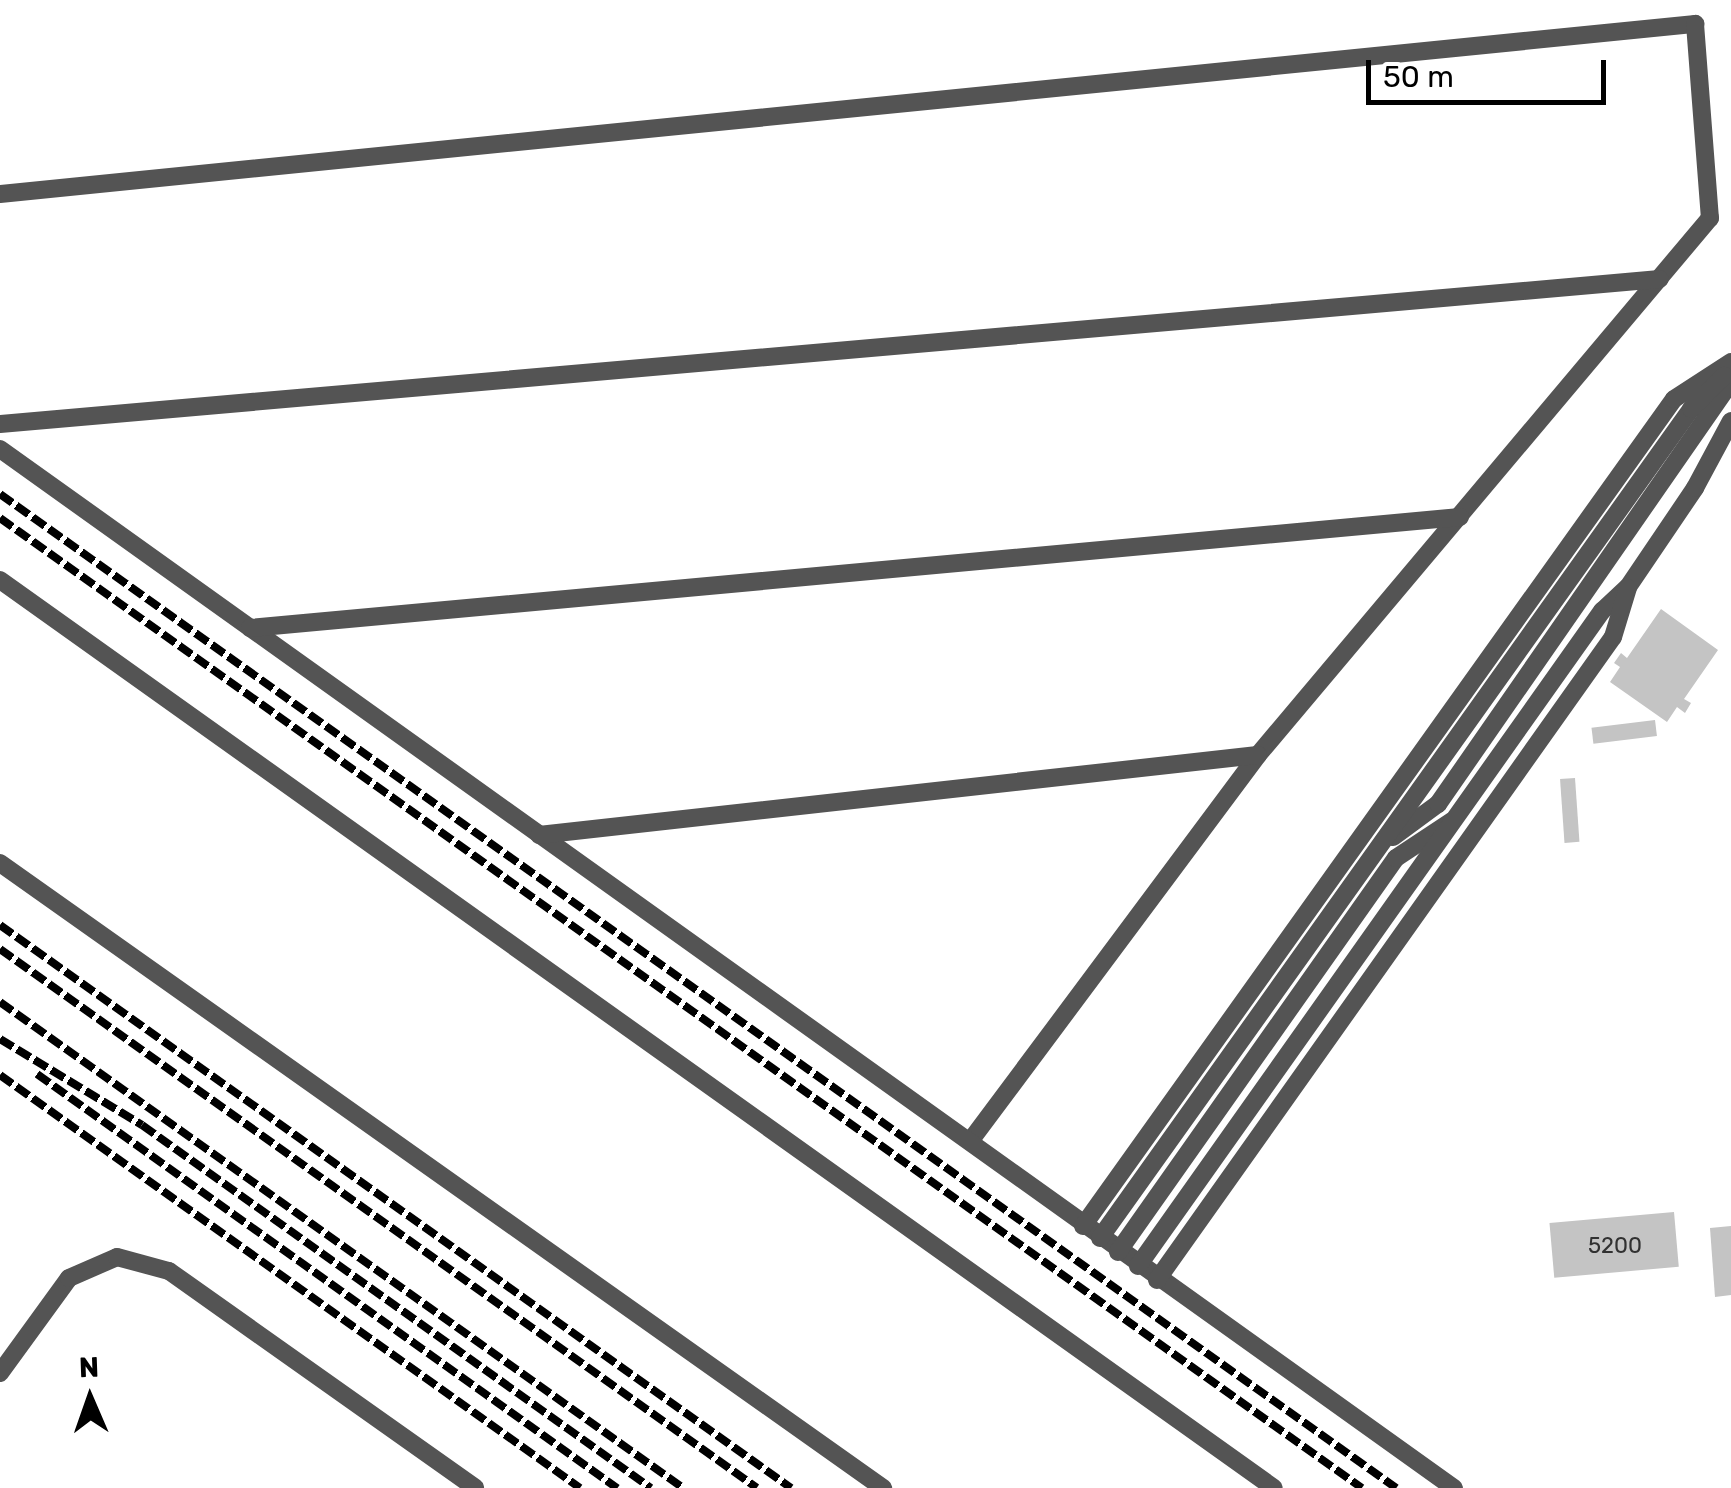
<!DOCTYPE html>
<style>
body{margin:0}
#map{position:relative;width:1731px;height:1488px;overflow:hidden;background:#fff;font-family:Rubik,sans-serif}
div>[style]{position:absolute}
.building>*{inset:0;background:#c4c4c4;transform-origin:0 0}
.service>*{height:18px;margin:-9px;padding:0 9px;transform-origin:9px;border-radius:9px;background:#545454}
.rail>*{height:8px;margin-top:-4px;transform-origin:0;background:repeating-linear-gradient(90deg,#000 0 15px,transparent 0 20px)}
span{translate:-50% -50%;white-space:nowrap;text-align:center;line-height:1.15;-webkit-text-stroke:10px #fff;paint-order:stroke}
.number-label{font-size:22px;color:#313131}
.number-label span{-webkit-text-stroke-width:0}
.north{position:absolute;left:40px;top:1348px;width:100px;height:100px;-webkit-text-stroke:8px #fff;paint-order:stroke;rotate:358deg;font-size:28px;font-weight:700;line-height:40px;text-align:center;color:#000}
.north::after{content:'';display:block;margin:auto;width:35px;height:45px;background:#000;clip-path:polygon(50% 0,100% 100%,50% 72%,0 100%)}
.scale{position:absolute;left:1366px;top:60px;width:240px;height:45px;box-sizing:border-box;border:5px solid #000;border-top:0;padding-left:12px;font-size:30px;line-height:35px;white-space:nowrap;color:#000;-webkit-text-stroke:8px #fff;paint-order:stroke}
</style>
<div id="map">
<div class="building">
<div style="clip-path:polygon(1661px 609px,1718px 650px,1684px 699px,1691px 703px,1685px 713px,1677px 707px,1667px 722px,1610px 682px,1620px 667px,1614px 663px,1621px 653px,1627px 658px)"></div>
<div style="left:1655px;top:720px;width:16px;height:64px;rotate:83deg"></div>
<div style="left:1575px;top:778px;width:64px;height:15px;rotate:86deg"></div>
<div style="left:1674px;top:1212px;width:55px;height:125px;rotate:85deg"></div>
<div style="clip-path:polygon(1731px 1226px,1731px 1295px,1715px 1297px,1710px 1228px)"></div>
</div>
<div class="service">
<div style="left:0;top:194px;width:1704px;rotate:-5.73deg"></div>
<div style="left:1695px;top:24px;width:195px;rotate:85.6deg"></div>
<div style="left:1710px;top:218px;width:702px;rotate:130.09deg"></div>
<div style="left:1258px;top:755px;width:482px;rotate:126.7deg"></div>
<div style="left:0;top:424px;width:1666px;rotate:-4.99deg"></div>
<div style="left:0;top:449px;width:1787px;rotate:35.55deg"></div>
<div style="left:0;top:580px;width:1564px;rotate:35.48deg"></div>
<div style="left:250px;top:628px;width:1215px;rotate:-5.24deg"></div>
<div style="left:539px;top:835px;width:723px;rotate:-6.35deg"></div>
<div style="left:1393px;top:837px;width:56px;rotate:-36.3deg"></div>
<div style="left:1438px;top:804px;width:514px;rotate:-55.23deg"></div>
<div style="left:0;top:863px;width:1082px;rotate:35.29deg"></div>
<div style="left:1083px;top:1226px;width:1016px;rotate:-54.45deg"></div>
<div style="left:1674px;top:399px;width:68px;rotate:-33deg"></div>
<div style="left:1100px;top:1238px;width:1018px;rotate:-54.51deg"></div>
<div style="left:1691px;top:409px;width:47px;rotate:-45deg"></div>
<div style="left:1118px;top:1252px;width:482px;rotate:-54.8deg"></div>
<div style="left:1396px;top:858px;width:67px;rotate:-33.5deg"></div>
<div style="left:1138px;top:1266px;width:803px;rotate:-54.69deg"></div>
<div style="left:1602px;top:611px;width:35px;rotate:-43deg"></div>
<div style="left:1628px;top:587px;width:120px;rotate:-55.9deg"></div>
<div style="left:1695px;top:488px;width:76px;rotate:-61.8deg"></div>
<div style="left:1157px;top:1280px;width:788px;rotate:-54.66deg"></div>
<div style="left:1613px;top:637px;width:51px;rotate:-73deg"></div>
<div style="left:0;top:1373px;width:117px;rotate:-54deg"></div>
<div style="left:69px;top:1278px;width:52px;rotate:-23.6deg"></div>
<div style="left:117px;top:1257px;width:54px;rotate:15.1deg"></div>
<div style="left:169px;top:1271px;width:375px;rotate:35.3deg"></div>
</div>
<div class="rail">
<div style="left:0;top:494px;width:1714px;rotate:35.45deg"></div>
<div style="left:0;top:518px;width:1672px;rotate:35.46deg"></div>
<div style="left:0;top:925px;width:971px;rotate:35.44deg"></div>
<div style="left:0;top:949px;width:929px;rotate:35.45deg"></div>
<div style="left:0;top:1002px;width:838px;rotate:35.43deg"></div>
<div style="left:0;top:1039px;width:166px;rotate:31.2deg"></div>
<div style="left:142px;top:1125px;width:625px;rotate:35.5deg"></div>
<div style="left:37px;top:1074px;width:713px;rotate:35.52deg"></div>
<div style="left:0;top:1075px;width:712px;rotate:35.45deg"></div>
</div>
<div class="number-label">
<span style="left:1615px;top:1246px">5200</span>
</div>
<div class="north">N</div>
<div class="scale">50 m</div>
</div>
